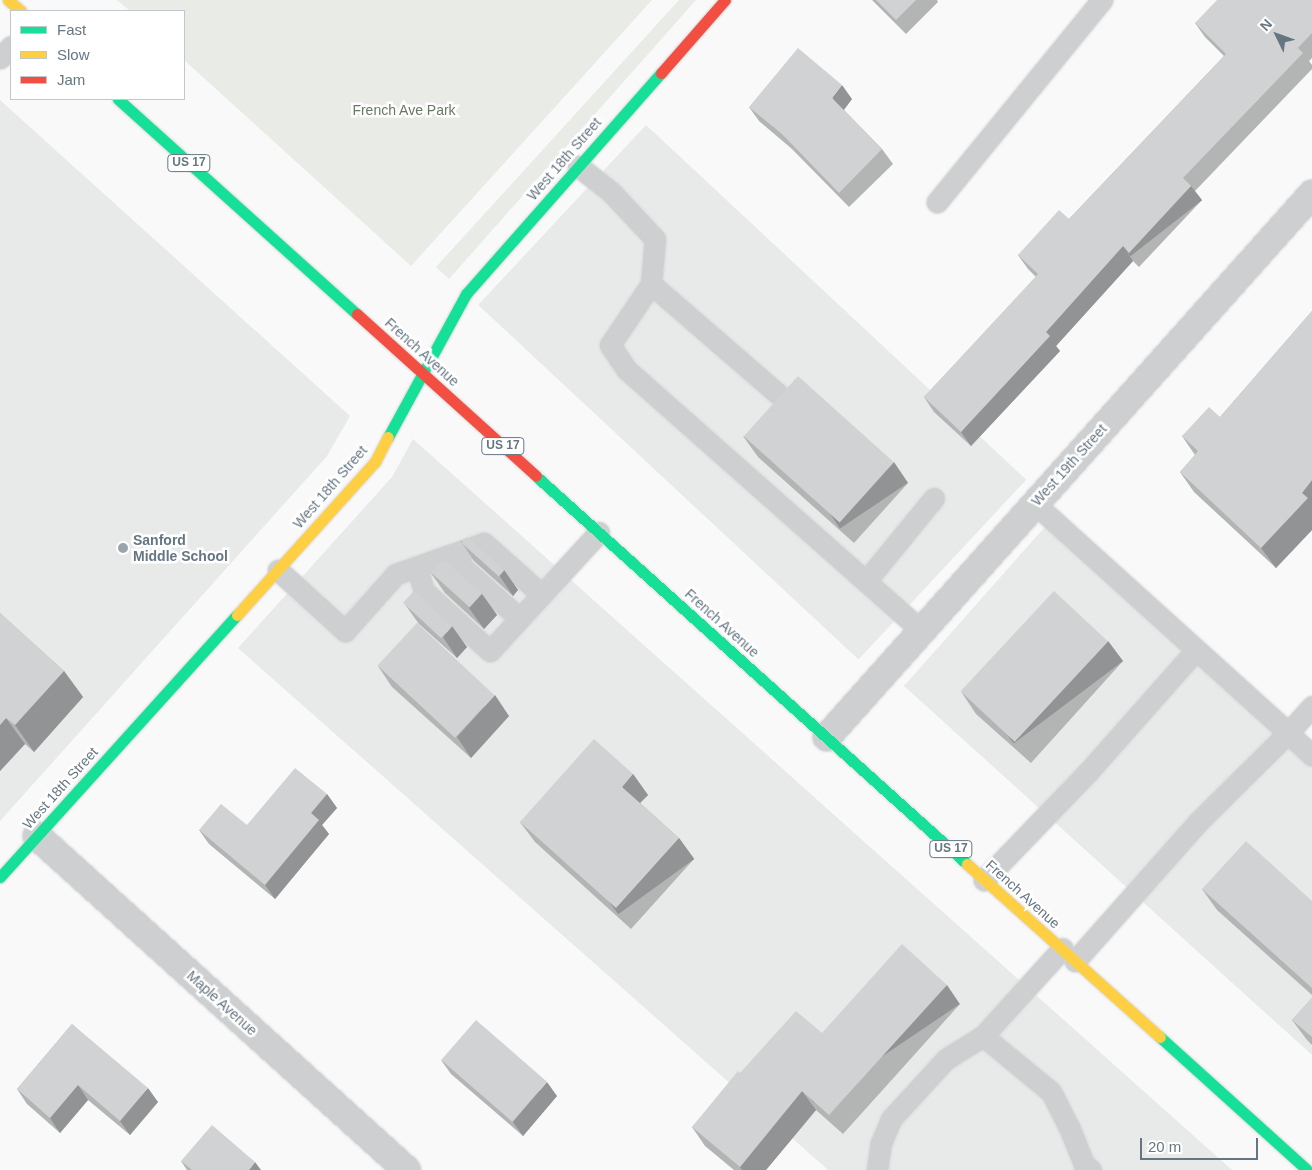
<!DOCTYPE html>
<style>
body{margin:0}
#map{position:relative;width:1312px;height:1170px;overflow:hidden;background:#f9f9f9;font-family:Helvetica,sans-serif}
div>[style]{position:absolute}
.built>*{inset:0;background:#e8e9e9;transform-origin:0 0}
.green>*{inset:0;background:#e8ebe6}
.roads{filter:drop-shadow(0 0 1px #d5d6d7) drop-shadow(0 0 1px #d5d6d7)}
.lane>*{height:21px;margin:-10.5px;padding:0 10.5px;transform-origin:10.5px;border-radius:10.5px;background:#cecfd0}
.street>*{height:28px;margin:-14px;padding:0 14px;transform-origin:14px;border-radius:14px;background:#cecfd0}
.fast>*{height:11px;margin:-5.5px;padding:0 5.5px;transform-origin:5.5px;border-radius:5.5px;background:#16e098}
.slow>*{height:11px;margin:-5.5px;padding:0 5.5px;transform-origin:5.5px;border-radius:5.5px;background:#ffcf43}
.jam>*{height:11px;margin:-5.5px;padding:0 5.5px;transform-origin:5.5px;border-radius:5.5px;background:#f24e42}
.wall>*{inset:0;background:#b3b5b5}
.shaded-wall>*{inset:0;background:#929394;transform-origin:0 0}
.building>*{inset:0;background:#d0d2d3;transform-origin:0 0}
.dots>*{width:14px;height:14px;translate:-50% -50%;box-sizing:border-box;border:2px solid #fff;border-radius:50%}
span{translate:-50% -50%;white-space:nowrap;text-align:center;line-height:1.15;-webkit-text-stroke:5px #fff;paint-order:stroke}
.shield-label span{padding:1px 4px;background:#fff;border:1px solid;border-radius:4px;-webkit-text-stroke-width:0}
.shield-label{font-size:12px;color:#657683;font-weight:700}
.park-label{font-size:14px;color:#687a64}
.street-label{font-size:14px;color:#657683}
.poi-label{font-size:14px;color:#657683;font-weight:700}
.left{translate:0 -50%;text-align:left}
.legend{position:absolute;left:10px;top:10px;width:175px;height:90px;box-sizing:border-box;background:#fff;border:1px solid #c1c8cd;margin:0;padding:6px 9px;list-style:none;font-size:15px;color:#657683}
.legend li{display:flex;align-items:center;gap:10px;height:25px}
.legend b{width:25px;border:1px solid #c1c8cd}
.north{position:absolute;left:1252px;top:10px;width:50px;height:50px;-webkit-text-stroke:4px #fff;paint-order:stroke;rotate:312deg;font-size:14px;font-weight:700;line-height:20px;text-align:center;color:#657683}
.north::after{content:'';display:block;margin:auto;width:18px;height:22px;background:#657683;clip-path:polygon(50% 0,100% 100%,50% 72%,0 100%)}
.scale{position:absolute;left:1140px;top:1138px;width:118px;height:22px;box-sizing:border-box;border:2px solid #657683;border-top:0;padding-left:6px;font-size:15px;line-height:18px;white-space:nowrap;color:#657683;-webkit-text-stroke:4px #fff;paint-order:stroke}
</style>
<div id="map">
<div class="built">
<div style="clip-path:polygon(0 100px,350px 416px,327px 456px,0 821px)"></div>
<div style="left:646px;top:125px;width:520px;height:246px;rotate:43deg"></div>
<div style="clip-path:polygon(413px 439px,1232px 1170px,828px 1170px,238px 648px,392px 477px)"></div>
<div style="clip-path:polygon(1059px 511px,1312px 748px,1312px 1055px,904px 686px)"></div>
</div>
<div class="green">
<div style="clip-path:polygon(117px 0,652px 0,411px 266px,184px 60px,184px 11px,130px 11px)"></div>
<div style="clip-path:polygon(679px 0,696px 0,449px 279px,436px 267px)"></div>
</div>
<div class="roads">
<div class="lane">
<div style="left:0;top:58px;width:16px;rotate:-47deg"></div>
<div style="left:578px;top:166px;width:42px;rotate:38.2deg"></div>
<div style="left:611px;top:192px;width:64px;rotate:46.9deg"></div>
<div style="left:655px;top:239px;width:45px;rotate:95.1deg"></div>
<div style="left:651px;top:284px;width:73px;rotate:123.9deg"></div>
<div style="left:610px;top:345px;width:30px;rotate:56deg"></div>
<div style="left:627px;top:370px;width:394px;rotate:41.5deg"></div>
<div style="left:937px;top:202px;width:261px;rotate:-50.8deg"></div>
<div style="left:651px;top:284px;width:169px;rotate:40.9deg"></div>
<div style="left:1035px;top:504px;width:341px;rotate:42.1deg"></div>
<div style="left:1288px;top:733px;width:36px;rotate:-48deg"></div>
<div style="left:449px;top:555px;width:94px;rotate:42deg"></div>
<div style="left:417px;top:567px;width:25px;rotate:74deg"></div>
<div style="left:424px;top:591px;width:89px;rotate:42.3deg"></div>
<div style="left:490px;top:651px;width:161px;rotate:-47.5deg"></div>
<div style="left:278px;top:570px;width:91px;rotate:42.3deg"></div>
<div style="left:345px;top:631px;width:76px;rotate:-48.2deg"></div>
<div style="left:396px;top:574px;width:93px;rotate:-19.4deg"></div>
<div style="left:484px;top:543px;width:76px;rotate:41.8deg"></div>
<div style="left:866px;top:581px;width:107px;rotate:-50.7deg"></div>
<div style="left:984px;top:880px;width:150px;rotate:-46.1deg"></div>
<div style="left:1088px;top:772px;width:163px;rotate:-48.5deg"></div>
<div style="left:1075px;top:961px;width:187px;rotate:-48.5deg"></div>
<div style="left:1199px;top:821px;width:125px;rotate:-44.7deg"></div>
<div style="left:1288px;top:733px;width:33px;rotate:43deg"></div>
<div style="left:983px;top:1036px;width:88px;rotate:39.5deg"></div>
<div style="left:1051px;top:1092px;width:39px;rotate:63deg"></div>
<div style="left:1069px;top:1127px;width:40px;rotate:68deg"></div>
<div style="left:1084px;top:1164px;width:9px;rotate:41deg"></div>
<div style="left:877px;top:1170px;width:27px;rotate:-82deg"></div>
<div style="left:881px;top:1143px;width:26px;rotate:-67deg"></div>
<div style="left:891px;top:1119px;width:81px;rotate:-47.5deg"></div>
<div style="left:946px;top:1059px;width:44px;rotate:-31.9deg"></div>
<div style="left:983px;top:1036px;width:118px;rotate:-47.8deg"></div>
</div>
<div class="street">
<div style="left:827px;top:737px;width:728px;rotate:-48.23deg"></div>
<div style="left:37px;top:836px;width:498px;rotate:42.1deg"></div>
</div>
<div class="fast">
<div style="left:118px;top:99px;width:321px;rotate:42deg"></div>
<div style="left:388px;top:437px;width:163px;rotate:-61.4deg"></div>
<div style="left:466px;top:294px;width:295px;rotate:-48.6deg"></div>
<div style="left:536px;top:476px;width:580px;rotate:41.99deg"></div>
<div style="left:0;top:877px;width:353px;rotate:-47.9deg"></div>
<div style="left:1160px;top:1037px;width:198px;rotate:42.1deg"></div>
</div>
<div class="slow">
<div style="left:8px;top:0;width:17px;rotate:40deg"></div>
<div style="left:237px;top:615px;width:206px;rotate:-48deg"></div>
<div style="left:375px;top:462px;width:28px;rotate:-63deg"></div>
<div style="left:967px;top:864px;width:259px;rotate:41.9deg"></div>
</div>
<div class="jam">
<div style="left:661px;top:73px;width:97px;rotate:-48.8deg"></div>
<div style="left:357px;top:314px;width:241px;rotate:42.1deg"></div>
</div>
</div>
<div class="wall">
<div style="clip-path:polygon(872px 0,937px 0,938px 2px,906px 34px)"></div>
<div style="clip-path:polygon(1312px 0,1312px 58px,1309px 61px,1312px 65px,1312px 69px,1195px 191px,1202px 200px,1139px 267px,1133px 261px,1056px 346px,1060px 351px,971px 446px,934px 412px,924px 397px,1036px 277px,1028px 269px,1018px 255px,1069px 219px,1224px 56px,1205px 37px,1195px 23px)"></div>
<div style="clip-path:polygon(852px 99px,844px 110px,882px 149px,893px 164px,849px 207px,792px 149px,759px 121px,749px 107px)"></div>
<div style="clip-path:polygon(1312px 311px,1312px 530px,1276px 568px,1194px 492px,1180px 472px,1195px 455px,1182px 436px,1220px 417px)"></div>
<div style="clip-path:polygon(743px 436px,908px 483px,854px 543px,758px 457px)"></div>
<div style="clip-path:polygon(460px 540px,504px 570px,518px 590px,513px 596px,474px 561px)"></div>
<div style="clip-path:polygon(431px 573px,482px 594px,497px 615px,484px 629px,445px 593px)"></div>
<div style="clip-path:polygon(404px 603px,467px 647px,457px 658px,419px 624px)"></div>
<div style="clip-path:polygon(0 613px,64px 671px,83px 697px,34px 752px,25px 744px,0 771px)"></div>
<div style="clip-path:polygon(1108px 641px,1123px 661px,1031px 763px,976px 714px,962px 693px)"></div>
<div style="clip-path:polygon(378px 666px,509px 716px,471px 758px,392px 687px)"></div>
<div style="clip-path:polygon(633px 774px,648px 795px,640px 803px,679px 838px,694px 859px,631px 929px,535px 842px,520px 822px)"></div>
<div style="clip-path:polygon(327px 794px,337px 808px,322px 825px,329px 834px,275px 899px,209px 844px,199px 830px,247px 825px)"></div>
<div style="clip-path:polygon(1202px 889px,1312px 901px,1312px 995px,1217px 910px)"></div>
<div style="clip-path:polygon(1312px 998px,1312px 1045px,1307px 1040px,1292px 1020px)"></div>
<div style="clip-path:polygon(960px 1004px,843px 1134px,816px 1110px,766px 1170px,734px 1170px,705px 1146px,692px 1127px,740px 1073px,822px 1033px)"></div>
<div style="clip-path:polygon(72px 1024px,158px 1102px,130px 1135px,88px 1100px,60px 1133px,27px 1104px,17px 1089px)"></div>
<div style="clip-path:polygon(441px 1060px,557px 1096px,523px 1136px,451px 1074px)"></div>
<div style="clip-path:polygon(181px 1161px,261px 1170px,187px 1170px)"></div>
</div>
<div class="shaded-wall">
<div style="clip-path:polygon(842px 85px,852px 99px,842px 112px,832px 98px)"></div>
<div style="left:1191px;top:186px;width:18px;height:91px;rotate:52deg"></div>
<div style="clip-path:polygon(1123px 246px,1133px 261px,1056px 346px,1060px 351px,971px 446px,961px 432px,1046px 332px)"></div>
<div style="left:894px;top:462px;width:25px;height:82px;rotate:56deg"></div>
<div style="clip-path:polygon(1312px 480px,1312px 530px,1276px 568px,1261px 548px,1302px 493px)"></div>
<div style="clip-path:polygon(504px 570px,518px 590px,513px 596px,499px 575px)"></div>
<div style="clip-path:polygon(482px 594px,497px 615px,484px 629px,469px 608px)"></div>
<div style="clip-path:polygon(452px 626px,467px 647px,457px 658px,443px 637px)"></div>
<div style="left:1108px;top:641px;width:25px;height:137px;rotate:53deg"></div>
<div style="clip-path:polygon(64px 671px,83px 697px,34px 752px,15px 725px)"></div>
<div style="clip-path:polygon(495px 695px,509px 716px,471px 758px,457px 737px)"></div>
<div style="clip-path:polygon(6px 718px,25px 744px,0 771px,0 725px)"></div>
<div style="clip-path:polygon(633px 774px,648px 795px,636px 807px,622px 787px)"></div>
<div style="clip-path:polygon(327px 794px,337px 808px,322px 825px,329px 834px,275px 899px,265px 885px,311px 813px)"></div>
<div style="left:679px;top:838px;width:26px;height:94px;rotate:54deg"></div>
<div style="left:947px;top:985px;width:23px;height:176px;rotate:56deg"></div>
<div style="clip-path:polygon(547px 1082px,557px 1096px,523px 1136px,513px 1122px)"></div>
<div style="clip-path:polygon(78px 1085px,88px 1100px,60px 1133px,50px 1118px)"></div>
<div style="clip-path:polygon(148px 1088px,158px 1102px,130px 1135px,120px 1121px)"></div>
<div style="clip-path:polygon(802px 1091px,816px 1110px,766px 1170px,742px 1170px,740px 1167px)"></div>
<div style="clip-path:polygon(255px 1162px,261px 1170px,249px 1170px)"></div>
</div>
<div class="building">
<div style="clip-path:polygon(876px 0,916px 0,896px 20px)"></div>
<div style="clip-path:polygon(1217px 0,1312px 0,1312px 33px,1298px 48px,1303px 53px,1183px 178px,1191px 186px,1129px 253px,1123px 246px,1046px 332px,1050px 336px,961px 432px,924px 397px,1038px 274px,1018px 255px,1059px 210px,1069px 219px,1226px 54px,1195px 23px)"></div>
<div style="clip-path:polygon(798px 48px,842px 85px,832px 98px,882px 149px,839px 193px,782px 134px,749px 107px)"></div>
<div style="clip-path:polygon(1312px 311px,1312px 480px,1302px 493px,1308px 498px,1261px 548px,1180px 472px,1198px 451px,1182px 436px,1209px 407px,1220px 417px)"></div>
<div style="left:798px;top:376px;width:129px;height:81px;rotate:42deg"></div>
<div style="left:467px;top:537px;width:50px;height:8px;rotate:42deg"></div>
<div style="left:443px;top:559px;width:52px;height:18px;rotate:42deg"></div>
<div style="left:414px;top:591px;width:52px;height:16px;rotate:43deg"></div>
<div style="left:1054px;top:591px;width:74px;height:137px;rotate:43deg"></div>
<div style="clip-path:polygon(0 613px,64px 671px,15px 725px,6px 718px,0 725px)"></div>
<div style="left:417px;top:623px;width:106px;height:58px;rotate:43deg"></div>
<div style="clip-path:polygon(594px 739px,633px 774px,622px 787px,679px 838px,616px 908px,520px 822px)"></div>
<div style="clip-path:polygon(295px 768px,327px 794px,311px 813px,319px 820px,265px 885px,199px 830px,221px 804px,247px 825px)"></div>
<div style="clip-path:polygon(1246px 841px,1312px 901px,1312px 988px,1202px 889px)"></div>
<div style="clip-path:polygon(902px 944px,947px 985px,829px 1115px,802px 1091px,740px 1167px,692px 1127px,738px 1071px,740px 1073px,796px 1011px,822px 1033px)"></div>
<div style="clip-path:polygon(1312px 998px,1312px 1037px,1292px 1020px)"></div>
<div style="left:476px;top:1020px;width:94px;height:53px;rotate:41deg"></div>
<div style="clip-path:polygon(72px 1024px,148px 1088px,120px 1121px,78px 1085px,50px 1118px,17px 1089px)"></div>
<div style="clip-path:polygon(212px 1125px,255px 1162px,249px 1170px,192px 1170px,181px 1161px)"></div>
</div>
<div class="dots">
<div style="left:123px;top:548px;background:#99a4ac"></div>
</div>
<div class="shield-label">
<span style="left:189px;top:163px">US 17</span>
<span style="left:503px;top:446px">US 17</span>
<span style="left:951px;top:849px">US 17</span>
</div>
<div class="park-label">
<span style="left:404px;top:110px">French Ave Park</span>
</div>
<div class="street-label">
<span style="left:564px;top:159px;rotate:-49deg">West 18th Street</span>
<span style="left:422px;top:352px;rotate:42deg">French Avenue</span>
<span style="left:1069px;top:465px;rotate:-48deg">West 19th Street</span>
<span style="left:330px;top:487px;rotate:-49deg">West 18th Street</span>
<span style="left:722px;top:623px;rotate:42deg">French Avenue</span>
<span style="left:60px;top:788px;rotate:-48deg">West 18th Street</span>
<span style="left:1023px;top:894px;rotate:42deg">French Avenue</span>
<span style="left:222px;top:1003px;rotate:42deg">Maple Avenue</span>
</div>
<div class="poi-label">
<span class="left" style="left:133px;top:548px">Sanford<br>Middle School</span>
</div>
<ul class="legend">
<li><b style="height:6px;background:#16e098"></b>Fast</li>
<li><b style="height:6px;background:#ffcf43"></b>Slow</li>
<li><b style="height:6px;background:#f24e42"></b>Jam</li>
</ul>
<div class="north">N</div>
<div class="scale">20 m</div>
</div>
